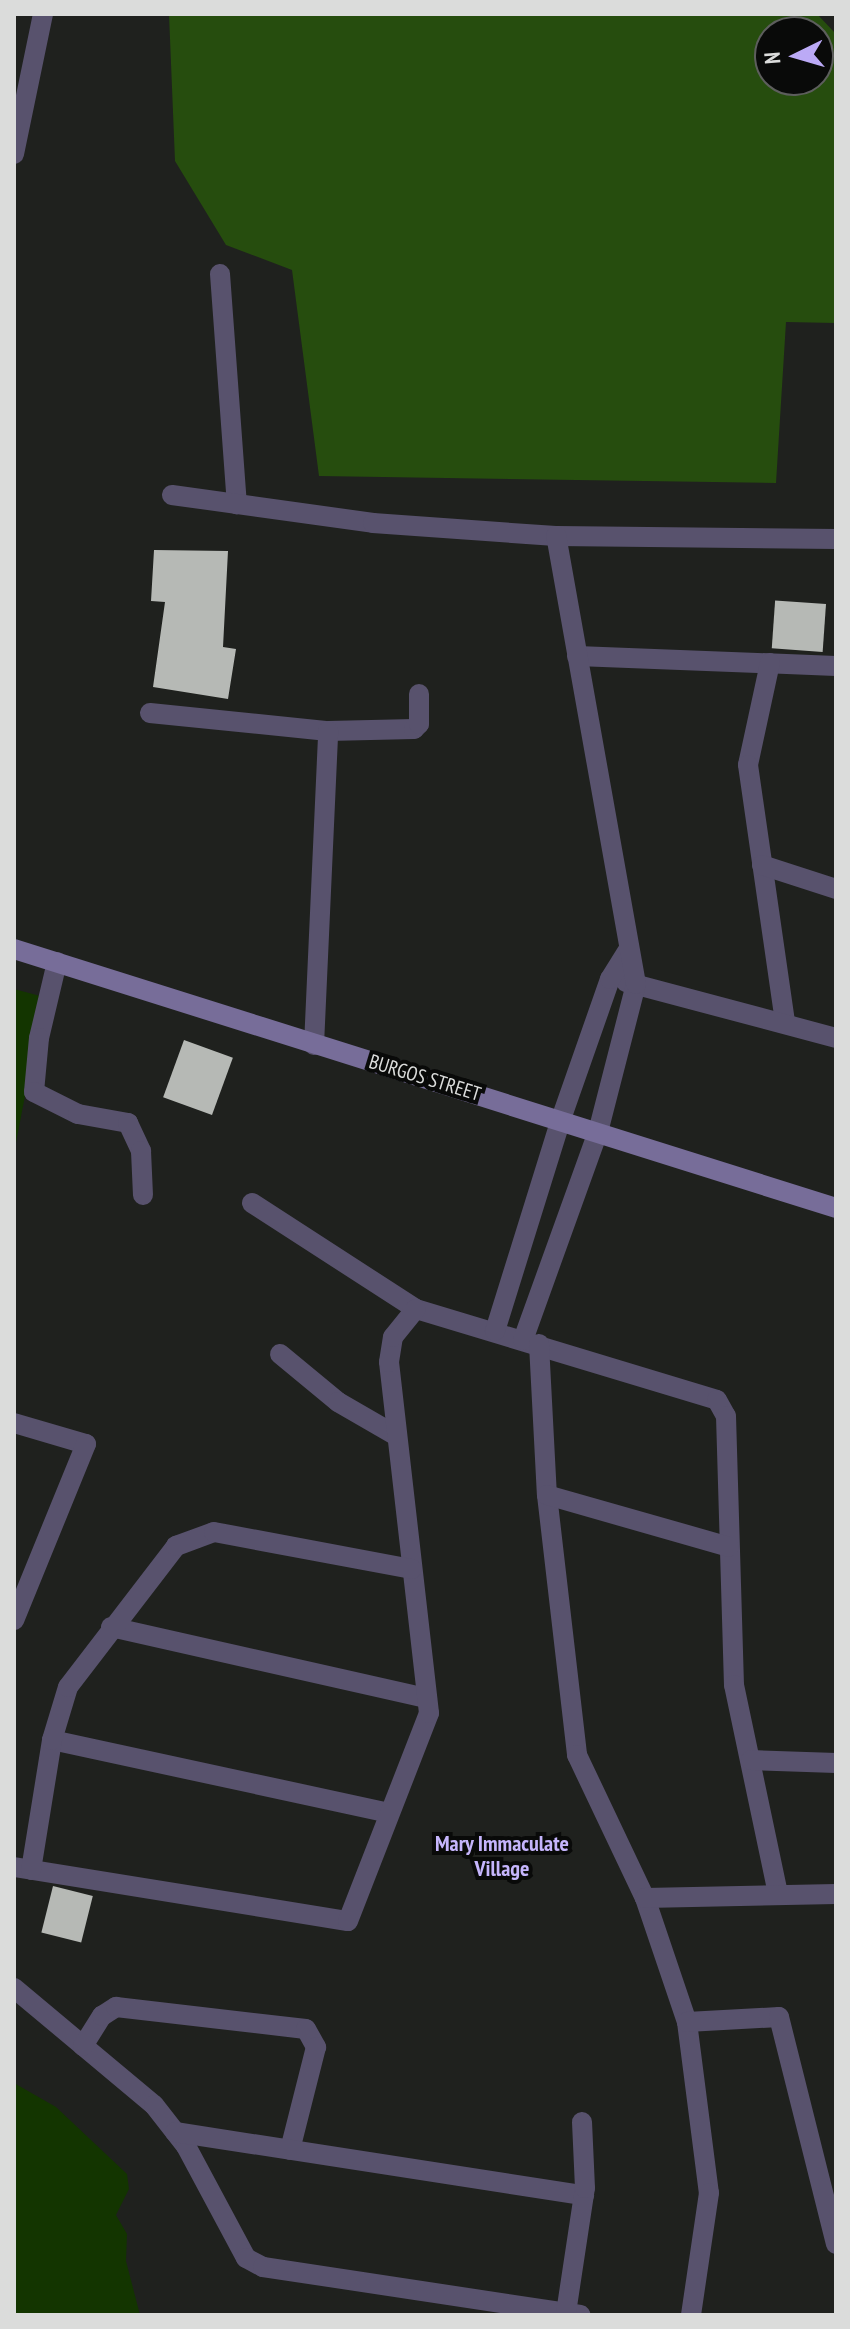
<!DOCTYPE html>
<style>
body{margin:0}
#map{position:relative;width:850px;height:2329px;overflow:hidden;background:#1f211e;font-family:"PT Sans Narrow",sans-serif}
div>[style]{position:absolute}
.green>*{inset:0;background:#133500}
.water>*{inset:0;background:#264d0e}
.building>*{inset:0;background:#b6b9b5;transform-origin:0 0}
.street>*{height:20px;margin:-10px;padding:0 10px;transform-origin:10px;border-radius:10px;background:#58526d}
.secondary>*{height:20px;margin:-10px;padding:0 10px;transform-origin:10px;border-radius:10px;background:#776d99}
span{translate:-50% -50%;white-space:nowrap;text-align:center;line-height:1.15;-webkit-text-stroke:8px #090a09;paint-order:stroke}
.street-label{font-size:20px;color:#dbdcdb}
.neighbourhood-label{font-size:22px;color:#c5b5fc;font-weight:700}
.frame{position:absolute;inset:0;border:16px solid #dbdcdb;pointer-events:none}
.north{position:absolute;left:754px;top:16px;width:80px;height:80px;box-sizing:border-box;background:#090a09;border:2px solid #5d5e5d;border-radius:50%;rotate:265deg;font-size:22px;font-weight:700;line-height:32px;text-align:center;color:#dbdcdb}
.north::after{content:'';display:block;margin:auto;width:28px;height:36px;background:#bbaaf6;clip-path:polygon(50% 0,100% 100%,50% 72%,0 100%)}
</style>
<div id="map">
<div class="green">
<div style="clip-path:polygon(14px 989px,44px 997px,14px 1153px)"></div>
<div style="clip-path:polygon(14px 2083px,56px 2107px,127px 2174px,129px 2189px,116px 2215px,127px 2234px,126px 2261px,140px 2315px,14px 2315px)"></div>
</div>
<div class="water">
<div style="clip-path:polygon(evenodd,169px 14px,817px 14px,836px 34px,836px 323px,786px 322px,776px 483px,319px 476px,292px 270px,226px 245px,175px 161px,169px 14px,770px 32px,818px 32px,818px 80px,770px 80px,770px 32px)"></div>
</div>
<div class="building">
<div style="clip-path:polygon(154px 550px,228px 551px,223px 647px,236px 649px,228px 699px,153px 687px,165px 602px,151px 601px)"></div>
<div style="left:826px;top:604px;width:48px;height:51px;rotate:94deg"></div>
<div style="left:184px;top:1040px;width:52px;height:61px;rotate:20deg"></div>
<div style="left:53px;top:1886px;width:41px;height:48px;rotate:14deg"></div>
</div>
<div class="street">
<div style="left:14px;top:154px;width:143px;rotate:-78.3deg"></div>
<div style="left:220px;top:274px;width:231px;rotate:85.8deg"></div>
<div style="left:172px;top:495px;width:203px;rotate:7.9deg"></div>
<div style="left:373px;top:523px;width:183px;rotate:4.1deg"></div>
<div style="left:556px;top:536px;width:280px;rotate:0.6deg"></div>
<div style="left:577px;top:656px;width:259px;rotate:2.2deg"></div>
<div style="left:770px;top:663px;width:104px;rotate:102.2deg"></div>
<div style="left:748px;top:765px;width:260px;rotate:81.8deg"></div>
<div style="left:150px;top:713px;width:179px;rotate:5.8deg"></div>
<div style="left:328px;top:731px;width:86px;rotate:-1.3deg"></div>
<div style="left:414px;top:729px;width:7px;rotate:-45deg"></div>
<div style="left:419px;top:724px;width:30px;rotate:-90deg"></div>
<div style="left:762px;top:865px;width:78px;rotate:18deg"></div>
<div style="left:57px;top:962px;width:78px;rotate:103.3deg"></div>
<div style="left:39px;top:1038px;width:54px;rotate:95.3deg"></div>
<div style="left:34px;top:1092px;width:49px;rotate:26.6deg"></div>
<div style="left:78px;top:1114px;width:51px;rotate:10.2deg"></div>
<div style="left:128px;top:1123px;width:31px;rotate:65deg"></div>
<div style="left:141px;top:1151px;width:44px;rotate:87.4deg"></div>
<div style="left:626px;top:982px;width:217px;rotate:14.9deg"></div>
<div style="left:314px;top:1045px;width:314px;rotate:-87.4deg"></div>
<div style="left:252px;top:1203px;width:195px;rotate:32.9deg"></div>
<div style="left:416px;top:1309px;width:314px;rotate:16.8deg"></div>
<div style="left:717px;top:1400px;width:18px;rotate:61deg"></div>
<div style="left:726px;top:1416px;width:269px;rotate:88.3deg"></div>
<div style="left:734px;top:1685px;width:214px;rotate:78.1deg"></div>
<div style="left:495px;top:1331px;width:222px;rotate:-72.7deg"></div>
<div style="left:561px;top:1119px;width:148px;rotate:-70.7deg"></div>
<div style="left:610px;top:979px;width:32px;rotate:-58deg"></div>
<div style="left:523px;top:1340px;width:221px;rotate:-70.2deg"></div>
<div style="left:598px;top:1132px;width:153px;rotate:-75.6deg"></div>
<div style="left:636px;top:984px;width:455px;rotate:-100.1deg"></div>
<div style="left:539px;top:1344px;width:151px;rotate:87deg"></div>
<div style="left:547px;top:1495px;width:262px;rotate:83.4deg"></div>
<div style="left:577px;top:1755px;width:158px;rotate:64.6deg"></div>
<div style="left:645px;top:1898px;width:131px;rotate:71.3deg"></div>
<div style="left:687px;top:2022px;width:172px;rotate:82.7deg"></div>
<div style="left:709px;top:2193px;width:123px;rotate:98.4deg"></div>
<div style="left:280px;top:1354px;width:75px;rotate:39.6deg"></div>
<div style="left:338px;top:1402px;width:68px;rotate:30deg"></div>
<div style="left:14px;top:1423px;width:75px;rotate:16.3deg"></div>
<div style="left:86px;top:1444px;width:190px;rotate:112.2deg"></div>
<div style="left:547px;top:1495px;width:189px;rotate:15.9deg"></div>
<div style="left:111px;top:1627px;width:324px;rotate:12.7deg"></div>
<div style="left:52px;top:1740px;width:345px;rotate:12.2deg"></div>
<div style="left:751px;top:1760px;width:85px;rotate:2deg"></div>
<div style="left:14px;top:1867px;width:338px;rotate:9.2deg"></div>
<div style="left:348px;top:1921px;width:223px;rotate:-68.7deg"></div>
<div style="left:429px;top:1713px;width:353px;rotate:-96.5deg"></div>
<div style="left:389px;top:1362px;width:25px;rotate:-81deg"></div>
<div style="left:393px;top:1337px;width:36px;rotate:-51deg"></div>
<div style="left:31px;top:1870px;width:132px;rotate:-80.8deg"></div>
<div style="left:52px;top:1740px;width:55px;rotate:-73.2deg"></div>
<div style="left:68px;top:1687px;width:178px;rotate:-52.5deg"></div>
<div style="left:176px;top:1546px;width:40px;rotate:-20.2deg"></div>
<div style="left:214px;top:1532px;width:201px;rotate:10.6deg"></div>
<div style="left:645px;top:1898px;width:191px;rotate:-1.2deg"></div>
<div style="left:14px;top:1988px;width:182px;rotate:39.9deg"></div>
<div style="left:154px;top:2105px;width:52px;rotate:52deg"></div>
<div style="left:186px;top:2146px;width:127px;rotate:61.8deg"></div>
<div style="left:246px;top:2258px;width:19px;rotate:28deg"></div>
<div style="left:263px;top:2267px;width:321px;rotate:8.6deg"></div>
<div style="left:687px;top:2022px;width:92px;rotate:-3.1deg"></div>
<div style="left:779px;top:2017px;width:234px;rotate:75.9deg"></div>
<div style="left:83px;top:2046px;width:36px;rotate:-58deg"></div>
<div style="left:102px;top:2016px;width:17px;rotate:-33deg"></div>
<div style="left:116px;top:2007px;width:191px;rotate:6.6deg"></div>
<div style="left:306px;top:2029px;width:21px;rotate:61deg"></div>
<div style="left:316px;top:2047px;width:106px;rotate:104.2deg"></div>
<div style="left:175px;top:2132px;width:414px;rotate:8.8deg"></div>
<div style="left:566px;top:2313px;width:126px;rotate:-81.4deg"></div>
<div style="left:585px;top:2188px;width:66px;rotate:-92.6deg"></div>
</div>
<div class="secondary">
<div style="left:14px;top:949px;width:862px;rotate:17.49deg"></div>
</div>
<div class="street-label">
<span style="left:425px;top:1078px;rotate:17deg">BURGOS STREET</span>
</div>
<div class="neighbourhood-label">
<span style="left:502px;top:1856px">Mary Immaculate<br>Village</span>
</div>
<div class="frame"></div>
<div class="north">N</div>
</div>
